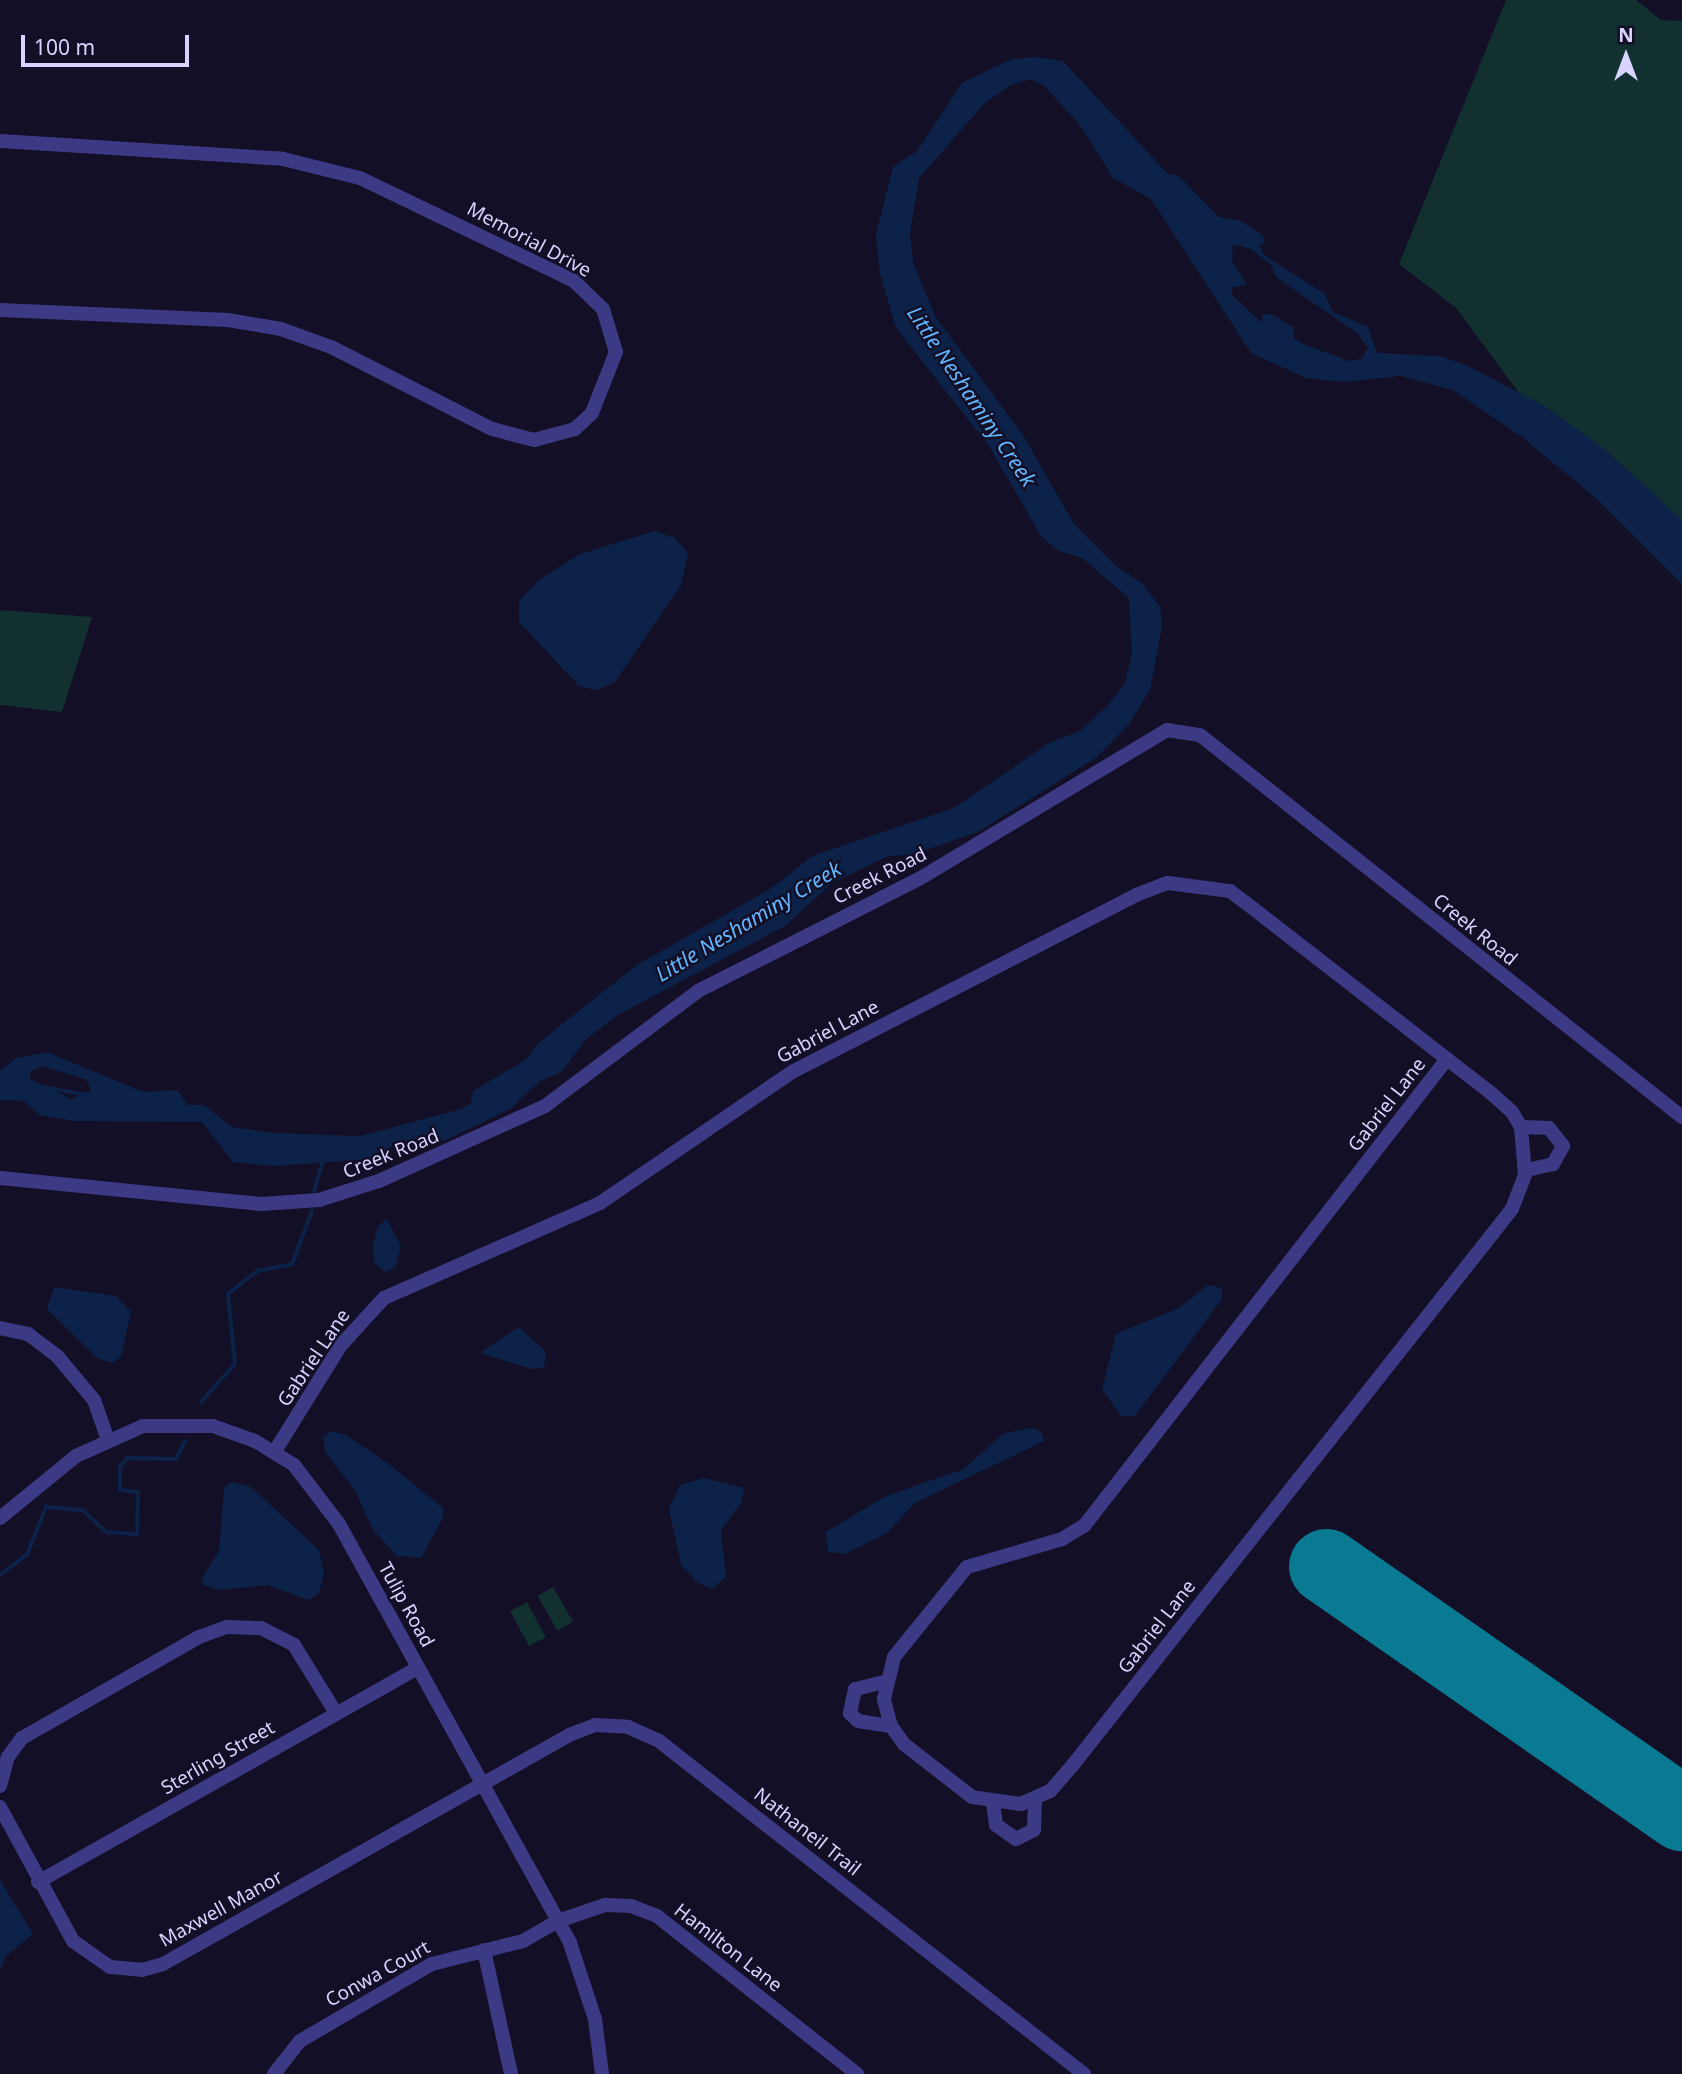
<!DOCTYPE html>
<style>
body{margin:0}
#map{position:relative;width:1682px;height:2074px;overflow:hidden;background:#130f26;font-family:"Noto Sans",sans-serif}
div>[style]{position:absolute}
.green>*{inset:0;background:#12302f;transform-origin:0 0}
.water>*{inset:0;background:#0c2248}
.stream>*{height:3.5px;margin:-1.75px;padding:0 1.75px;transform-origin:1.75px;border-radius:1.75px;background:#0c2248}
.runway>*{height:75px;margin:-37.5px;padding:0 37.5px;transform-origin:37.5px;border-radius:37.5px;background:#0a7a92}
.minor>*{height:14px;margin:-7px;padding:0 7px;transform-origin:7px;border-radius:7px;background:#3d3a85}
span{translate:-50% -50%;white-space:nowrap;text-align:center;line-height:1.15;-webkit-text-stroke:5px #130f26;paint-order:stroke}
.street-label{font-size:19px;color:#d9d4ff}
.water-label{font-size:21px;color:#62b6ff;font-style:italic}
.north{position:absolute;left:1591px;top:21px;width:70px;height:70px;-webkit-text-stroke:5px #130f26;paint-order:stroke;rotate:0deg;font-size:19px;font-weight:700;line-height:28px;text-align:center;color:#d9d4ff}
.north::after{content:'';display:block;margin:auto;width:24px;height:32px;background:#d9d4ff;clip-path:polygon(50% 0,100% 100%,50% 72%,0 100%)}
.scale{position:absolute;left:21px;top:35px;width:168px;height:32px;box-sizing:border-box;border:4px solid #d9d4ff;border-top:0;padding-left:9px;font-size:21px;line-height:24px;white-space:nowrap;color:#d9d4ff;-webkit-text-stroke:5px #130f26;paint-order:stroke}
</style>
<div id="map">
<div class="green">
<div style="clip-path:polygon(1506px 0,1636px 0,1661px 20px,1682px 21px,1682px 534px,1525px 401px,1456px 308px,1399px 264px)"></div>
<div style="clip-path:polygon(0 610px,92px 617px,62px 712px,0 705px)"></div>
<div style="left:553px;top:1587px;width:40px;height:18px;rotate:60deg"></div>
<div style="left:527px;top:1602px;width:40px;height:19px;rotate:62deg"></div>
</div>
<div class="water">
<div style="clip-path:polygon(evenodd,1038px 57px,1063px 61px,1168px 174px,1178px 175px,1219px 217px,1241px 221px,1263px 235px,1265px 244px,1259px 246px,1264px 255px,1325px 294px,1333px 312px,1368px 327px,1377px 353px,1439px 356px,1466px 365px,1545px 406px,1607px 451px,1682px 520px,1682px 584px,1597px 499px,1522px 437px,1453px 390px,1400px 376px,1344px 382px,1306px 378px,1251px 353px,1151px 199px,1113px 178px,1080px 125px,1044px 86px,1030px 79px,1011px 85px,985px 103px,919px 178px,910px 233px,913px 262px,935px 316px,1023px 435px,1074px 524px,1116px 566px,1142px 583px,1160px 607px,1162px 626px,1150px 690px,1129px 724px,1097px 757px,978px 832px,911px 855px,888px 856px,832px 883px,785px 926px,616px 1016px,585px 1040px,562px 1072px,540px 1081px,510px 1109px,442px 1142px,400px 1143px,375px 1159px,272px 1166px,233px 1162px,202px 1122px,74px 1121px,39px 1115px,24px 1101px,0 1100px,0 1071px,16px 1058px,47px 1052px,143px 1092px,177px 1090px,188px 1105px,204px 1105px,232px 1127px,272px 1133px,360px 1136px,461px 1109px,471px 1103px,473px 1091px,527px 1059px,537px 1044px,637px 965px,770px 889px,814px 855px,954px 808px,1049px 743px,1080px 731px,1109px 704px,1125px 683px,1132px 654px,1129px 598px,1082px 558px,1059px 551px,1041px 536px,989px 446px,896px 328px,880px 274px,876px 234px,893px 167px,917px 151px,962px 83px,1012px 59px,1038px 57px,1233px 244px,1251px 249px,1271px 265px,1276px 277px,1358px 334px,1368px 348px,1361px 359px,1349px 361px,1303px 344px,1294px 338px,1293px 327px,1273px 315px,1263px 313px,1262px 323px,1231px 294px,1233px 287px,1247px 285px,1232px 261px,1233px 244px,1038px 57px,42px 1066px,87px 1080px,91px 1091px,71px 1099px,30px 1079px,30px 1072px,42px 1066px)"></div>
<div style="clip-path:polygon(655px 531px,675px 538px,688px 553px,681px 585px,615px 682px,598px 690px,579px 686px,519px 622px,519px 601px,539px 580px,580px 554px)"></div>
<div style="clip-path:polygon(387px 1219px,401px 1246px,395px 1268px,385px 1272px,374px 1262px,373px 1246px,378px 1226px)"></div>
<div style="clip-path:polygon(1208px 1285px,1222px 1288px,1222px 1299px,1135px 1416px,1121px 1416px,1102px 1389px,1116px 1334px,1179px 1308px)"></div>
<div style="clip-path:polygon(54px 1287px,116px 1296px,131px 1312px,121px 1357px,112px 1363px,97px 1358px,47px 1309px)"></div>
<div style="clip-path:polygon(519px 1327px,546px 1352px,544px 1368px,531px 1369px,480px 1353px)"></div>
<div style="clip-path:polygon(1030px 1428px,1041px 1431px,1044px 1441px,915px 1503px,887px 1533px,845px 1554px,828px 1552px,826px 1532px,886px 1496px,964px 1469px,1003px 1434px)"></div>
<div style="clip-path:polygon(330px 1431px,346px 1435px,390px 1465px,443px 1508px,443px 1518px,421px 1558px,397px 1556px,374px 1531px,354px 1489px,326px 1453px,323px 1438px)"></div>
<div style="clip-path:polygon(704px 1478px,744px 1488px,742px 1502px,721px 1530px,726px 1577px,712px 1589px,698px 1583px,681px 1565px,669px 1509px,680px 1485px)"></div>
<div style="clip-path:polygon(231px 1482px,251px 1487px,319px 1550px,324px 1573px,319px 1593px,308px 1600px,267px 1585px,220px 1590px,204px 1585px,202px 1578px,219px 1551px,224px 1488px)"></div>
<div style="clip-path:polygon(0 1880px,33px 1934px,5px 1957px,0 1971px)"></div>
</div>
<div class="stream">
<div style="left:43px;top:1087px;width:45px;rotate:10.3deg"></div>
<div style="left:314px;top:1192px;width:33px;rotate:-74deg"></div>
<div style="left:201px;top:1402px;width:51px;rotate:-48.2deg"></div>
<div style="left:235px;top:1364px;width:70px;rotate:-95.7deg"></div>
<div style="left:228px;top:1294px;width:37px;rotate:-38deg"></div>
<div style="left:257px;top:1271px;width:36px;rotate:-11deg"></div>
<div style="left:292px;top:1264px;width:57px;rotate:-69.3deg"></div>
<div style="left:0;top:1575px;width:34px;rotate:-37deg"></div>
<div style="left:27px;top:1555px;width:52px;rotate:-68.4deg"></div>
<div style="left:46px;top:1507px;width:37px;rotate:5deg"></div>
<div style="left:83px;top:1510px;width:33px;rotate:43deg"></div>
<div style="left:107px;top:1532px;width:30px;rotate:4deg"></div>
<div style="left:137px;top:1534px;width:41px;rotate:-88.6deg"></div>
<div style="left:138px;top:1493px;width:18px;rotate:-171deg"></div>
<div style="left:120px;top:1490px;width:23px;rotate:-90deg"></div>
<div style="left:120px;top:1467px;width:11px;rotate:-52deg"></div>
<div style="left:127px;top:1458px;width:49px;rotate:1.2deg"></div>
<div style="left:176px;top:1459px;width:20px;rotate:-63deg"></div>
</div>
<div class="runway">
<div style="left:1326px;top:1566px;width:433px;rotate:34.8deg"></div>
</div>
<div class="minor">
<div style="left:0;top:141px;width:284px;rotate:3.6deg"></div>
<div style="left:283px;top:159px;width:79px;rotate:13.9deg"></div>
<div style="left:360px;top:178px;width:237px;rotate:25.7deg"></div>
<div style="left:574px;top:281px;width:40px;rotate:44deg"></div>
<div style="left:603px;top:309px;width:45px;rotate:73.2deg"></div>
<div style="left:616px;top:352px;width:66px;rotate:111.5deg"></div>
<div style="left:592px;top:413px;width:23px;rotate:137deg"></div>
<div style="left:575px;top:429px;width:42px;rotate:165deg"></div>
<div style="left:534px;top:440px;width:43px;rotate:-165.3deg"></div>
<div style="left:492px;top:429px;width:181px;rotate:-153deg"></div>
<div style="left:331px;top:347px;width:53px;rotate:-160.2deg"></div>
<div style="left:281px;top:329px;width:54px;rotate:-170.4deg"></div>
<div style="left:228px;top:320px;width:228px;rotate:-177.5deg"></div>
<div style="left:1521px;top:1127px;width:28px;rotate:2deg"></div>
<div style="left:1549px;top:1128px;width:23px;rotate:52deg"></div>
<div style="left:1563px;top:1146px;width:21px;rotate:119deg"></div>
<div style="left:1553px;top:1164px;width:28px;rotate:167deg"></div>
<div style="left:0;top:1178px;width:262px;rotate:5.7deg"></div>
<div style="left:261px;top:1204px;width:58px;rotate:-3.9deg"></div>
<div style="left:319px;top:1200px;width:63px;rotate:-17.6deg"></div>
<div style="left:379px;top:1181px;width:182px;rotate:-24.3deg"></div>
<div style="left:545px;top:1106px;width:191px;rotate:-36.9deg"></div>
<div style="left:698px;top:991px;width:248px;rotate:-26.9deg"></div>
<div style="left:919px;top:879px;width:289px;rotate:-31deg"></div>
<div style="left:1167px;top:730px;width:33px;rotate:9deg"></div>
<div style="left:1200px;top:735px;width:615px;rotate:38.4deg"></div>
<div style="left:0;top:1328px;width:29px;rotate:12deg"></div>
<div style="left:28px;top:1334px;width:38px;rotate:37deg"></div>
<div style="left:58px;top:1357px;width:56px;rotate:50.1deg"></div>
<div style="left:94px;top:1400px;width:42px;rotate:70.7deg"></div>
<div style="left:275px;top:1451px;width:125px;rotate:-58.1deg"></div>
<div style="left:341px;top:1345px;width:64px;rotate:-47.5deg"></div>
<div style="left:384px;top:1298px;width:236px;rotate:-23.7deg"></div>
<div style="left:600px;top:1203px;width:232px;rotate:-34.3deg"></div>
<div style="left:792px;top:1072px;width:387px;rotate:-27.2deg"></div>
<div style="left:1136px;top:895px;width:34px;rotate:-21deg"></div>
<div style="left:1168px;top:883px;width:63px;rotate:7.4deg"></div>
<div style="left:1230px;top:891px;width:20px;rotate:37deg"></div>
<div style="left:1246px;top:903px;width:254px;rotate:37.8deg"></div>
<div style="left:1447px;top:1059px;width:56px;rotate:37.7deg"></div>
<div style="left:1491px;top:1093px;width:28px;rotate:42deg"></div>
<div style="left:1512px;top:1112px;width:17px;rotate:59deg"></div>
<div style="left:1521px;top:1127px;width:48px;rotate:85.2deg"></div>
<div style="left:1525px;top:1175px;width:36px;rotate:111deg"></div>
<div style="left:1512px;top:1209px;width:710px;rotate:128.31deg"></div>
<div style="left:1072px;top:1766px;width:33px;rotate:131deg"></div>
<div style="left:1050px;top:1791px;width:32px;rotate:156deg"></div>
<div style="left:1021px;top:1804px;width:49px;rotate:-171.9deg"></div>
<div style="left:972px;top:1797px;width:86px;rotate:-142.1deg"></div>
<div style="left:904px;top:1744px;width:22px;rotate:-126deg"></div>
<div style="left:891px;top:1726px;width:28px;rotate:-105deg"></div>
<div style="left:884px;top:1699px;width:43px;rotate:-76.6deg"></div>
<div style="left:894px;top:1657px;width:116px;rotate:-51deg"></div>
<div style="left:967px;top:1567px;width:99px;rotate:-16.4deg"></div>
<div style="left:1062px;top:1539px;width:26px;rotate:-31deg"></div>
<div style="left:1084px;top:1526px;width:591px;rotate:-52.14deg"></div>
<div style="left:0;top:1518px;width:98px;rotate:-39.2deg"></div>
<div style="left:76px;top:1456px;width:73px;rotate:-24.1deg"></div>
<div style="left:143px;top:1426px;width:70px"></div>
<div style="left:213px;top:1426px;width:45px;rotate:19.7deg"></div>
<div style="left:255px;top:1441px;width:46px;rotate:31.6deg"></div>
<div style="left:294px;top:1465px;width:74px;rotate:52.7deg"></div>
<div style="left:339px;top:1524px;width:478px;rotate:61.1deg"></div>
<div style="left:570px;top:1943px;width:80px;rotate:71.8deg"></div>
<div style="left:595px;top:2019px;width:55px;rotate:82.7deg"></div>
<div style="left:884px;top:1682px;width:30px;rotate:166deg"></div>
<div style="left:855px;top:1689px;width:25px;rotate:102deg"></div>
<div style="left:850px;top:1713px;width:11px;rotate:45deg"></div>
<div style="left:858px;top:1721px;width:33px;rotate:9deg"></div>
<div style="left:0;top:1786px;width:30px;rotate:-75deg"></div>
<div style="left:8px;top:1757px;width:24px;rotate:-54deg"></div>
<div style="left:22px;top:1738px;width:204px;rotate:-29.7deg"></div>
<div style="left:199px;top:1637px;width:30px;rotate:-20deg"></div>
<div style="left:227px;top:1627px;width:34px;rotate:2deg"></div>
<div style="left:261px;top:1628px;width:37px;rotate:27deg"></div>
<div style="left:294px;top:1645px;width:80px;rotate:58.3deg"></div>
<div style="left:993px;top:1803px;width:22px;rotate:82deg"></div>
<div style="left:996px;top:1825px;width:24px;rotate:35deg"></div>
<div style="left:1016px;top:1839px;width:20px;rotate:-27deg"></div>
<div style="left:1034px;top:1830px;width:31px;rotate:-88deg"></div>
<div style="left:0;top:1807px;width:153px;rotate:61.4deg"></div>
<div style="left:73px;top:1941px;width:45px;rotate:35.1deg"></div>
<div style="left:110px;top:1967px;width:32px;rotate:5deg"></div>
<div style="left:142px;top:1970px;width:22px;rotate:-16deg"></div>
<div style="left:163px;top:1964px;width:466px;rotate:-29.4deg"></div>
<div style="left:569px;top:1735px;width:28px;rotate:-21deg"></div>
<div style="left:595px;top:1725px;width:33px;rotate:3deg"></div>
<div style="left:628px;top:1727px;width:34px;rotate:24deg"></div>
<div style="left:659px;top:1741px;width:540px;rotate:38.08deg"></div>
<div style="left:38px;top:1882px;width:436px;rotate:-29.4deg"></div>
<div style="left:484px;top:1950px;width:127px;rotate:77.7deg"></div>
<div style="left:274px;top:2074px;width:42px;rotate:-51.8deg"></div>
<div style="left:300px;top:2041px;width:153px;rotate:-30.3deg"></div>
<div style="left:432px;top:1964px;width:94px;rotate:-14.2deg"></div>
<div style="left:523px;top:1941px;width:40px;rotate:-29.7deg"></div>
<div style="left:558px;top:1921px;width:50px;rotate:-18.8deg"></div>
<div style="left:605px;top:1905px;width:26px;rotate:2deg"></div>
<div style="left:631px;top:1906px;width:28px;rotate:21deg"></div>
<div style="left:657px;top:1916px;width:255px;rotate:38.3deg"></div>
</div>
<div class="street-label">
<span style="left:529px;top:240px;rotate:28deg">Memorial Drive</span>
<span style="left:880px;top:876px;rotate:-27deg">Creek Road</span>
<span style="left:1475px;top:930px;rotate:39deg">Creek Road</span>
<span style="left:828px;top:1032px;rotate:-28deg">Gabriel Lane</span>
<span style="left:1387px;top:1105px;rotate:-52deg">Gabriel Lane</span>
<span style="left:391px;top:1154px;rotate:-22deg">Creek Road</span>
<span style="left:314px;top:1358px;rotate:-56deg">Gabriel Lane</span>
<span style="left:406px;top:1605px;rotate:61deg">Tulip Road</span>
<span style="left:1157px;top:1627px;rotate:-52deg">Gabriel Lane</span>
<span style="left:218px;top:1758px;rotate:-30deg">Sterling Street</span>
<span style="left:807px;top:1832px;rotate:38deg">Nathaneil Trail</span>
<span style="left:221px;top:1909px;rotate:-29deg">Maxwell Manor</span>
<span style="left:728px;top:1948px;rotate:38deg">Hamilton Lane</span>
<span style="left:378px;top:1974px;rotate:-29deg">Conwa Court</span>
</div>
<div class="water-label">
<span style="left:972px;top:396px;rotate:56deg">Little Neshaminy Creek</span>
<span style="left:748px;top:921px;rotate:-31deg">Little Neshaminy Creek</span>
</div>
<div class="north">N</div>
<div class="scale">100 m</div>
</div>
